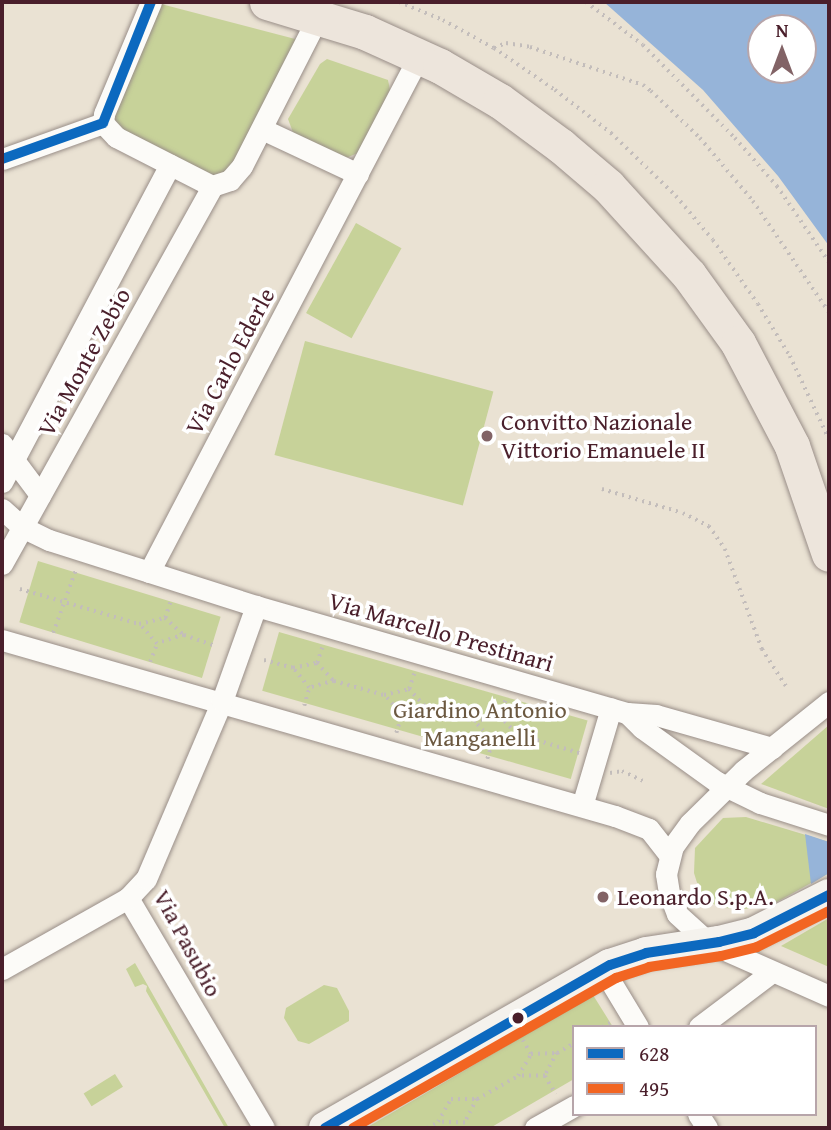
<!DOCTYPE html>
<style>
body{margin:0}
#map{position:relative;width:831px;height:1130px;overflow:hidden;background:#eae2d3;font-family:"Gentium Book Plus",serif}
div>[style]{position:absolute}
.green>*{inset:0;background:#c7d299;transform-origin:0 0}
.water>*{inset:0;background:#96b4d9}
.path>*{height:3.5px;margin-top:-1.75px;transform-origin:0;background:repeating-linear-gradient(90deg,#c3bdbb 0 2px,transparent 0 7px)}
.roads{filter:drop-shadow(0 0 2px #998e88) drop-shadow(0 0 2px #998e88)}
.street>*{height:21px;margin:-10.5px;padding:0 10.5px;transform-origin:10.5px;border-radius:10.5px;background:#fcfbf8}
.secondary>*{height:32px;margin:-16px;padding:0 16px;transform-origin:16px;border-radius:16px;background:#f5f2ed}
.primary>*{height:35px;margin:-17.5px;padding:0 17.5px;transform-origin:17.5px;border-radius:17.5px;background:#ede5dc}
.bus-1>*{height:10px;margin:-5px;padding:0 5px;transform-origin:5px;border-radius:5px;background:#0c69bf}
.bus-2>*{height:10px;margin:-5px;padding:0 5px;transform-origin:5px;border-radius:5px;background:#f26522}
.dots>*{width:19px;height:19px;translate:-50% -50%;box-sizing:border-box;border:4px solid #fff;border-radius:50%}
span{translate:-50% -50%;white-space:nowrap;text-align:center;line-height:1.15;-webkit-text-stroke:7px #fff;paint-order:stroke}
.street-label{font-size:24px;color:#4a1f2b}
.poi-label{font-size:24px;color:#4a1f2b}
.left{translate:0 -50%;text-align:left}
.park-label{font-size:24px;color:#6c5941}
.frame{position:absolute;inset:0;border:4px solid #4a1f2b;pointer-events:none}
.legend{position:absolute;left:572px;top:1025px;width:245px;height:91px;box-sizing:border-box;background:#fff;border:2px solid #b7a5aa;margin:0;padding:9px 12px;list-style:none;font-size:21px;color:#4a1f2b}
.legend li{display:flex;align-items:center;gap:14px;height:35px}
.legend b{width:35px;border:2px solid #b7a5aa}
.north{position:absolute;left:747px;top:14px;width:70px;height:70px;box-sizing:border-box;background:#fff;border:2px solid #b7a5aa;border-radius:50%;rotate:0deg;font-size:19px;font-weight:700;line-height:28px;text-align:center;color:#4a1f2b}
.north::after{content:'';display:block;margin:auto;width:24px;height:32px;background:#826366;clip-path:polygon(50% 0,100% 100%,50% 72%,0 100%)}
</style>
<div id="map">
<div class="green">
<div style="clip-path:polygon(161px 4px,299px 40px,230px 172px,212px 180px,111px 128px,107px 116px)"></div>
<div style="clip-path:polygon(327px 59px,388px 80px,390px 90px,360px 152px,346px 158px,294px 135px,288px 119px,320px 64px)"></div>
<div style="left:356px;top:223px;width:52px;height:103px;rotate:29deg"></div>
<div style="left:305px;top:341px;width:195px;height:118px;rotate:15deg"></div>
<div style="left:38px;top:561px;width:191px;height:64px;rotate:17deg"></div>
<div style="left:279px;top:632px;width:321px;height:61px;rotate:16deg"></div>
<div style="clip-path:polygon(829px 725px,829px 809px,761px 784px)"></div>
<div style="clip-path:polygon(746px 817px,829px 842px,829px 873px,777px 902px,745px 909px,724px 908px,711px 903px,700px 892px,694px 873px,695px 848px,723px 818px)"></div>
<div style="clip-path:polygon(829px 918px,829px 967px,781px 946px)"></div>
<div style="clip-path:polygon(135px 963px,222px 1116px,229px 1128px,225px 1128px,146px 991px,147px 986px,143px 984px,135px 987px,126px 969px)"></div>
<div style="clip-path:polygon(324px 985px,337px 988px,349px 1011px,349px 1021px,309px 1044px,298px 1041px,284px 1018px,286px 1008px)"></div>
<div style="clip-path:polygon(593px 995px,613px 1027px,574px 1027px,574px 1079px,490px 1128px,366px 1128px)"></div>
<div style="left:115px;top:1074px;width:15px;height:37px;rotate:58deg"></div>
</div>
<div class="water">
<div style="clip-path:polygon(evenodd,604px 2px,829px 2px,829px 246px,778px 176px,703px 90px,604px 2px,761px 28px,803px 28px,803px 70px,761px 70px,761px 28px)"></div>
<div style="clip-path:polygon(805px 834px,829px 842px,829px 873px,811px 884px)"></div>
</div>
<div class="path">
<div style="left:399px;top:2px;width:48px;rotate:22.2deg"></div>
<div style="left:443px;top:20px;width:58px;rotate:28.8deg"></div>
<div style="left:494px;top:48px;width:74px;rotate:34.5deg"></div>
<div style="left:555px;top:90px;width:71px;rotate:37.5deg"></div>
<div style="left:611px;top:133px;width:91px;rotate:44.1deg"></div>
<div style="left:676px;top:196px;width:57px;rotate:49.9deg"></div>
<div style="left:713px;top:240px;width:78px;rotate:54.9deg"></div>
<div style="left:758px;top:304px;width:61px;rotate:58.4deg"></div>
<div style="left:790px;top:356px;width:92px;rotate:64.8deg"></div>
<div style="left:586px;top:2px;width:71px;rotate:37deg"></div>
<div style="left:643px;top:45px;width:131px;rotate:45.3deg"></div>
<div style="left:735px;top:138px;width:64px;rotate:48.8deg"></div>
<div style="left:777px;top:186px;width:92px;rotate:55.6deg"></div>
<div style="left:494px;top:48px;width:13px;rotate:-23deg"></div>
<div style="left:506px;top:43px;width:24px;rotate:9deg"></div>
<div style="left:530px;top:47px;width:119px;rotate:18.6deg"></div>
<div style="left:643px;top:85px;width:10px;rotate:37deg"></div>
<div style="left:651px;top:91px;width:68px;rotate:43.8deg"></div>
<div style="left:700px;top:138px;width:82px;rotate:49.9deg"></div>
<div style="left:753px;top:201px;width:135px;rotate:55.6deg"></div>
<div style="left:602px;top:489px;width:84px;rotate:16.5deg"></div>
<div style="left:683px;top:513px;width:29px;rotate:27deg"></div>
<div style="left:709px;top:526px;width:28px;rotate:55deg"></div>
<div style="left:725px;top:549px;width:107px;rotate:69.7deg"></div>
<div style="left:762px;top:649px;width:44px;rotate:57deg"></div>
<div style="left:20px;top:589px;width:124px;rotate:16.4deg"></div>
<div style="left:139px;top:624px;width:27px;rotate:-13deg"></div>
<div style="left:165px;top:618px;width:25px;rotate:42deg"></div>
<div style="left:184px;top:635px;width:28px;rotate:162deg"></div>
<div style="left:157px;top:644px;width:27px;rotate:-132deg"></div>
<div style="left:165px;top:618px;width:19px;rotate:-72deg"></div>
<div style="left:53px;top:633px;width:68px;rotate:-70.2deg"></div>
<div style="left:184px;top:635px;width:31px;rotate:19deg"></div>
<div style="left:264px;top:660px;width:30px;rotate:15deg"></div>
<div style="left:293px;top:668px;width:25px;rotate:-12deg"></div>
<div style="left:317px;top:663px;width:25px;rotate:47deg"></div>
<div style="left:334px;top:681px;width:26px;rotate:164deg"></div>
<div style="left:309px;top:688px;width:26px;rotate:-129deg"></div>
<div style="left:150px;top:662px;width:19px;rotate:-69deg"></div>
<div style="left:317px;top:663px;width:19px;rotate:-72deg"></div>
<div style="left:334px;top:681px;width:52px;rotate:15.6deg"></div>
<div style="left:384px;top:695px;width:26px;rotate:-13deg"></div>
<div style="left:409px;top:689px;width:26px;rotate:47deg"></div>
<div style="left:427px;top:708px;width:26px;rotate:164deg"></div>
<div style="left:402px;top:715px;width:27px;rotate:-132deg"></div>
<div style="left:409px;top:689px;width:19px;rotate:-72deg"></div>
<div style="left:304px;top:706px;width:19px;rotate:-74deg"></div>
<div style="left:427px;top:708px;width:49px;rotate:15.5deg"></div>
<div style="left:474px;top:721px;width:26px;rotate:-11deg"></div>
<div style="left:500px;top:716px;width:25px;rotate:47deg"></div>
<div style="left:517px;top:734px;width:25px;rotate:164deg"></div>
<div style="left:493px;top:741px;width:28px;rotate:-134deg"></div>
<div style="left:500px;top:716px;width:19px;rotate:-72deg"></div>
<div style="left:396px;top:733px;width:19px;rotate:-72deg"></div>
<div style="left:517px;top:734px;width:65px;rotate:17deg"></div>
<div style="left:487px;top:759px;width:19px;rotate:-72deg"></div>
<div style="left:610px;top:773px;width:12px;rotate:-9deg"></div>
<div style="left:622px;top:771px;width:23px;rotate:25deg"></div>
<div style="left:602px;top:1027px;width:13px;rotate:-29deg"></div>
<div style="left:523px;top:1040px;width:16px;rotate:60deg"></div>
<div style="left:557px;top:1053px;width:20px;rotate:-30deg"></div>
<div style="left:545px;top:1076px;width:21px;rotate:59deg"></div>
<div style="left:477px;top:1099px;width:47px;rotate:-29.3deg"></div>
<div style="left:518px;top:1076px;width:26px;rotate:-59deg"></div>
<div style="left:531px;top:1054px;width:26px;rotate:-2deg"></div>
<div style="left:557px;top:1053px;width:26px;rotate:118deg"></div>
<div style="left:545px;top:1076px;width:27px;rotate:180deg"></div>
<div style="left:427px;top:1128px;width:13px;rotate:-29deg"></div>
<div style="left:438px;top:1122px;width:26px;rotate:-61deg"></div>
<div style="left:451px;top:1099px;width:26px"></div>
<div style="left:477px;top:1099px;width:27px;rotate:117deg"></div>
<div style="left:465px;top:1123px;width:27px;rotate:-178deg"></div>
</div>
<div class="roads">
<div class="street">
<div style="left:151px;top:2px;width:121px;rotate:112.8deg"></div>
<div style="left:104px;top:114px;width:9px;rotate:96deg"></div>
<div style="left:103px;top:123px;width:19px;rotate:47deg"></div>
<div style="left:116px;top:137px;width:108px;rotate:27deg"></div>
<div style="left:212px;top:186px;width:19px;rotate:-18deg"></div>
<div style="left:230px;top:180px;width:18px;rotate:-49deg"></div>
<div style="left:242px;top:166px;width:167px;rotate:-63deg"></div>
<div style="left:262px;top:129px;width:106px;rotate:25.1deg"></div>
<div style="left:2px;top:159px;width:107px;rotate:-19.6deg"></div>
<div style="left:2px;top:444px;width:64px;rotate:53.3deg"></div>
<div style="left:2px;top:482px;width:359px;rotate:-62.1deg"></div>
<div style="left:2px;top:509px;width:27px;rotate:42deg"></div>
<div style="left:22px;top:527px;width:30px;rotate:26deg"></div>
<div style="left:49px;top:540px;width:217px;rotate:17.7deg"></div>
<div style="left:256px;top:606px;width:386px;rotate:16.1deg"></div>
<div style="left:627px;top:713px;width:29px;rotate:4deg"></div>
<div style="left:656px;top:715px;width:121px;rotate:15.9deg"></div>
<div style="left:2px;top:564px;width:432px;rotate:-60.9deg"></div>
<div style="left:149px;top:572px;width:582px;rotate:-62.38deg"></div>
<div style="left:2px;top:640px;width:638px;rotate:16.02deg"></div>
<div style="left:615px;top:816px;width:36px;rotate:21deg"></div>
<div style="left:649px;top:829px;width:33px;rotate:52deg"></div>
<div style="left:829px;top:702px;width:110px;rotate:141.3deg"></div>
<div style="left:743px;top:771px;width:74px;rotate:135.5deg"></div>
<div style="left:690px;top:823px;width:29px;rotate:126deg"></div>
<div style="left:673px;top:846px;width:29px;rotate:104deg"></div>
<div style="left:666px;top:874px;width:19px;rotate:81deg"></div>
<div style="left:669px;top:893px;width:22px;rotate:69deg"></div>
<div style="left:677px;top:914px;width:43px;rotate:42.2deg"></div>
<div style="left:709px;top:943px;width:131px;rotate:23.8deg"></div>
<div style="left:627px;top:713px;width:21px;rotate:45deg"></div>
<div style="left:642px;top:728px;width:92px;rotate:35.8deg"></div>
<div style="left:717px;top:782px;width:48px;rotate:26deg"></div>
<div style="left:760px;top:803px;width:72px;rotate:17.7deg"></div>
<div style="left:582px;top:806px;width:102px;rotate:-73.5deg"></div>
<div style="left:128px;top:898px;width:267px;rotate:59.4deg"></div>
<div style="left:2px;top:969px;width:145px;rotate:-29.4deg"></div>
<div style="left:128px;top:898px;width:26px;rotate:-47deg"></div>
<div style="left:146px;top:879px;width:194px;rotate:-66.9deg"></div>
<div style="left:222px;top:701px;width:101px;rotate:-70.3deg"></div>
<div style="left:603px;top:969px;width:68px;rotate:58.9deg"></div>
<div style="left:699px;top:1027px;width:91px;rotate:-37deg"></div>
<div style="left:698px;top:1114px;width:17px;rotate:57deg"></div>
<div style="left:535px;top:1128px;width:45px;rotate:-29.4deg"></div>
</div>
<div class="secondary">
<div style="left:325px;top:1128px;width:328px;rotate:-29.8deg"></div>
<div style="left:610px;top:965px;width:38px;rotate:-18deg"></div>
<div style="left:646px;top:953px;width:74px;rotate:-8.6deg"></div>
<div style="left:719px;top:942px;width:36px;rotate:-14deg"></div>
<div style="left:754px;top:933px;width:84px;rotate:-26.9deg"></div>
</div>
<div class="primary">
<div style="left:267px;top:2px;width:102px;rotate:17deg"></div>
<div style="left:365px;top:32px;width:82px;rotate:24.4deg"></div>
<div style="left:440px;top:66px;width:69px;rotate:30.3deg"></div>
<div style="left:500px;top:101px;width:76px;rotate:36.4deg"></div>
<div style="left:561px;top:146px;width:62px;rotate:40.4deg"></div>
<div style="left:608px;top:186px;width:120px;rotate:47.7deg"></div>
<div style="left:689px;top:275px;width:84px;rotate:54.2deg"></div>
<div style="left:738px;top:343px;width:116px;rotate:62.3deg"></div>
<div style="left:792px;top:446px;width:114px;rotate:71.1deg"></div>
</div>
</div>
<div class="bus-1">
<div style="left:2px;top:159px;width:107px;rotate:-19.6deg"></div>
<div style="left:103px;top:123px;width:130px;rotate:-68.4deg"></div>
<div style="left:325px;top:1128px;width:328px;rotate:-29.8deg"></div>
<div style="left:610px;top:965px;width:38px;rotate:-18deg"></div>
<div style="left:646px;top:953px;width:74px;rotate:-8.6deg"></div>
<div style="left:719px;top:942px;width:36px;rotate:-14deg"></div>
<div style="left:754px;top:933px;width:84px;rotate:-26.9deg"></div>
</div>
<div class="bus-2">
<div style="left:353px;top:1128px;width:303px;rotate:-29.7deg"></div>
<div style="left:616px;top:978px;width:35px;rotate:-18deg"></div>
<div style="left:649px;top:967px;width:73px;rotate:-8.7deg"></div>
<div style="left:721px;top:956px;width:37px;rotate:-14deg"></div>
<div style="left:757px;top:947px;width:80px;rotate:-26.6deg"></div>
</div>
<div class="dots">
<div style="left:487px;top:436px;background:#826366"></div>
<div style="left:603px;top:897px;background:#826366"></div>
<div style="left:518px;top:1018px;background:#4a1f2b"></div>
</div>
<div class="street-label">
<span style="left:230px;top:361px;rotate:-62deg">Via Carlo Ederle</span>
<span style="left:84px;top:362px;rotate:-61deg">Via Monte Zebio</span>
<span style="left:441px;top:632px;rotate:16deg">Via Marcello Prestinari</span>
<span style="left:188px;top:943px;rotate:62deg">Via Pasubio</span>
</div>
<div class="poi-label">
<span class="left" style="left:501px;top:436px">Convitto Nazionale<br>Vittorio Emanuele II</span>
<span class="left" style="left:617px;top:897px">Leonardo S.p.A.</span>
</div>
<div class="park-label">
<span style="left:480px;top:724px">Giardino Antonio<br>Manganelli</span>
</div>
<div class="frame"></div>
<ul class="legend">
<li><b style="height:9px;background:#0c69bf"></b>628</li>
<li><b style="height:9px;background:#f26522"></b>495</li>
</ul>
<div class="north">N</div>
</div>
